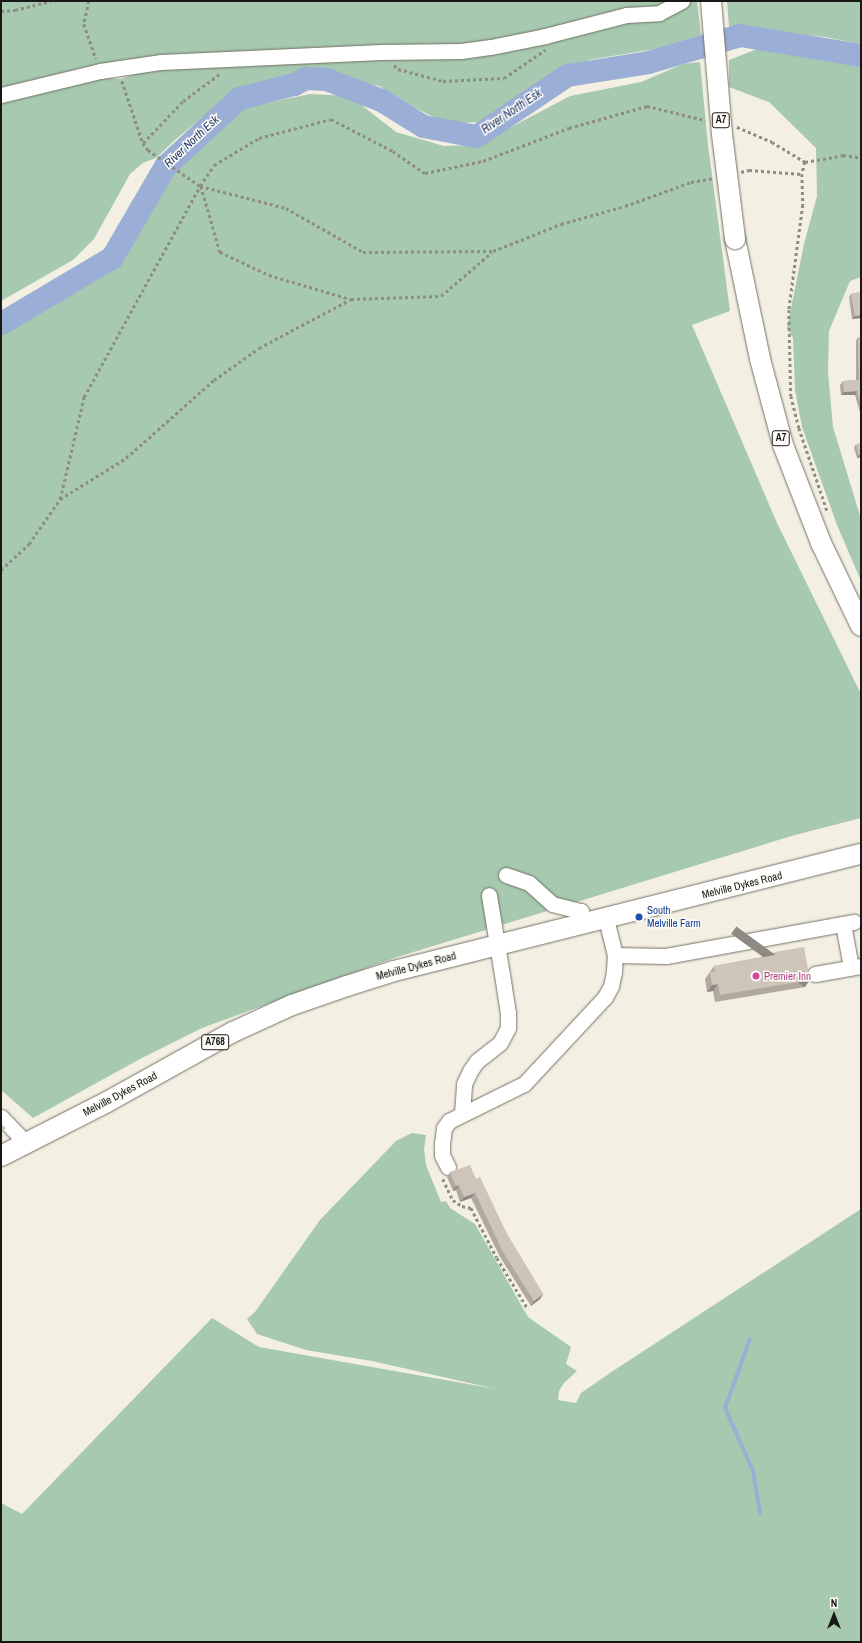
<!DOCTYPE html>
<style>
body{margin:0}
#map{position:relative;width:862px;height:1643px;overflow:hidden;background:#f3efe2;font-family:"Archivo Narrow",sans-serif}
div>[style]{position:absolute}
.green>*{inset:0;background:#a6c9af}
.stream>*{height:4px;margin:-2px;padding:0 2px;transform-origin:2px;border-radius:2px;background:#9baed6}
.river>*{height:23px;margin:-11.5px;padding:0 11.5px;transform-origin:11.5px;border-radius:11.5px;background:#9baed6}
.path>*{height:2.5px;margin-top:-1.25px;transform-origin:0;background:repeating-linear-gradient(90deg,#8f8c83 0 3px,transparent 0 6px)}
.roads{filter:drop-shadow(0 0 1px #747165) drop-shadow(0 0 1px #747165)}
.minor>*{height:15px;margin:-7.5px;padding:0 7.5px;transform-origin:7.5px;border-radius:7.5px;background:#fff}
.major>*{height:20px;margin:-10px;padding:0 10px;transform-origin:10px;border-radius:10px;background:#fff}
.bridges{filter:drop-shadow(0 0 1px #747165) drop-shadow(0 0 1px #747165)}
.major-bridge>*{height:20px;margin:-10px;padding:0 10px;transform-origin:10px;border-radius:10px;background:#fff}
.wall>*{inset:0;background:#b1a9a0}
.shaded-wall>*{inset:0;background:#908982;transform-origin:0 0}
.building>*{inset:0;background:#cec4ba}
.dots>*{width:11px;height:11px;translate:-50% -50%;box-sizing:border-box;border:2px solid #fefdf7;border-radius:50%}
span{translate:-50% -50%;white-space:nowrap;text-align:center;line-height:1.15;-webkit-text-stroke:3px #fefdf7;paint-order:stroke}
.shield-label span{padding:1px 3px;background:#fefdf7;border:1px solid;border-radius:3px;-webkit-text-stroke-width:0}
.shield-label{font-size:10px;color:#1a1814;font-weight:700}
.street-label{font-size:11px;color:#1a1814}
.transit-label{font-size:11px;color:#164399}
.left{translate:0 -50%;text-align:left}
.hotel-label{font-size:11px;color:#b23c85}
.water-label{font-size:12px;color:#23386a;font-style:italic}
.frame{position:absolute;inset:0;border:2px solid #1a1814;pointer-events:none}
.north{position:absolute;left:814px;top:1595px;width:40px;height:40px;-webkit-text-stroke:3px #fefdf7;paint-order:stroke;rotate:0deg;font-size:11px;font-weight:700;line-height:16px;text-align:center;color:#1a1814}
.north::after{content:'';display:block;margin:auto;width:14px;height:18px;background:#1a1814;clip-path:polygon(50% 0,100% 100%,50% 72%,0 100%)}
</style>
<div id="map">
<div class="green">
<div style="clip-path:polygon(1px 1px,697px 1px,701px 35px,655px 49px,588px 60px,549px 80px,494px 121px,447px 124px,412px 106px,379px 86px,339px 77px,305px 72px,289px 78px,254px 84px,228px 96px,176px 139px,156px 158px,143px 163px,130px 174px,94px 239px,73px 260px,1px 301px,1px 98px,85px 77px,121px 79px,160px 65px,1px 90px)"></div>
<div style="clip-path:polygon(727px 1px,861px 1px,861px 44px,825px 37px,729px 27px)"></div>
<div style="clip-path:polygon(757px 49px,815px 55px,861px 65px,861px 277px,850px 281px,829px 331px,828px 372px,833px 427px,861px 519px,861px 581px,837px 525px,802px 427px,795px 390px,793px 338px,787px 328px,804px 244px,817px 196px,816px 148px,769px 102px,729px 87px,729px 60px)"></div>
<div style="clip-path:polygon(700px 62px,708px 145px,730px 311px,692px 325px,777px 523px,861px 694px,861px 818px,795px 835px,394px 958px,202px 1028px,140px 1059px,33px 1118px,1px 1090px,1px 329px,52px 303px,118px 261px,150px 211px,170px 170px,207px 133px,243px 108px,310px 94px,350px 96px,396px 132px,444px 146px,477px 145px,570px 96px,641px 82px,683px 64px)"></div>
<div style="clip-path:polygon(412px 1133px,426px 1135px,424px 1149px,426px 1165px,441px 1202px,446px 1201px,450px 1208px,475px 1224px,528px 1317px,571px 1347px,566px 1364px,577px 1371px,564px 1383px,559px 1391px,558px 1400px,576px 1403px,581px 1393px,613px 1371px,861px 1209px,861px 1642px,1px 1642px,1px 1503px,22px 1514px,212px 1318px,259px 1347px,496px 1389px,372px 1361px,306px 1350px,257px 1334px,247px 1319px,255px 1312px,320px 1220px,396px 1141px)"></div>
</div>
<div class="stream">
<div style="left:750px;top:1339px;width:73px;rotate:109.9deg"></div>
<div style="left:725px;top:1408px;width:69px;rotate:66deg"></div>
<div style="left:753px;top:1471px;width:43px;rotate:80.5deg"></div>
</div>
<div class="river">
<div style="left:1px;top:323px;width:129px;rotate:-30.7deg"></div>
<div style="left:112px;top:257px;width:105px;rotate:-59.8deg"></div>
<div style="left:165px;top:166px;width:100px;rotate:-42.6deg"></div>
<div style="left:239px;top:98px;width:57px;rotate:-14.3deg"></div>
<div style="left:294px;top:84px;width:13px;rotate:-27deg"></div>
<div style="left:306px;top:78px;width:20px;rotate:3deg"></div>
<div style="left:326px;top:79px;width:59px;rotate:20.9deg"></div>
<div style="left:381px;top:100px;width:49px;rotate:31.8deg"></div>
<div style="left:423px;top:126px;width:54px;rotate:10.7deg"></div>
<div style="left:476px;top:136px;width:110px;rotate:-33.8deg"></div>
<div style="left:567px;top:75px;width:82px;rotate:-9.1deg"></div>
<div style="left:648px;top:62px;width:96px;rotate:-16.4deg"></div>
<div style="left:740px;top:35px;width:123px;rotate:9.4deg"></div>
</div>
<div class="path">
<div style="left:89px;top:1px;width:24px;rotate:102deg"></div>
<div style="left:84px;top:24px;width:37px;rotate:71deg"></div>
<div style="left:1px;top:11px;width:14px;rotate:-4deg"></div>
<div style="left:15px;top:10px;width:37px;rotate:-14deg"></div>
<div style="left:394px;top:65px;width:6px;rotate:45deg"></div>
<div style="left:398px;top:69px;width:47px;rotate:14.9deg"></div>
<div style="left:443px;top:81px;width:61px;rotate:-2.8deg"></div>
<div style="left:504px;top:78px;width:50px;rotate:-34.3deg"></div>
<div style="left:122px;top:81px;width:65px;rotate:71.3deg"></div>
<div style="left:143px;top:143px;width:9px;rotate:54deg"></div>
<div style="left:148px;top:150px;width:63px;rotate:34.7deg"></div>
<div style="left:200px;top:186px;width:89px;rotate:14.3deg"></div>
<div style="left:286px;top:208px;width:89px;rotate:29.7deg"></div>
<div style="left:363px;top:252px;width:130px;rotate:-0.4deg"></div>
<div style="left:493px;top:251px;width:73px;rotate:-21.7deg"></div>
<div style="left:561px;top:224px;width:66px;rotate:-15.7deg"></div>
<div style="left:625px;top:206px;width:70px;rotate:-20deg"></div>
<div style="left:691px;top:182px;width:22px;rotate:-10deg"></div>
<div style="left:737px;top:127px;width:38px;rotate:23deg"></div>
<div style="left:772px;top:142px;width:39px;rotate:31deg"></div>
<div style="left:805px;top:162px;width:12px;rotate:104deg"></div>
<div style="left:802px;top:174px;width:31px;rotate:88deg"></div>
<div style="left:803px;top:205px;width:106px;rotate:97.6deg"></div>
<div style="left:789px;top:310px;width:86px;rotate:88.7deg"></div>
<div style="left:791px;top:396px;width:33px;rotate:76deg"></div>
<div style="left:799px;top:428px;width:90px;rotate:71.2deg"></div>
<div style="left:143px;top:143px;width:58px;rotate:-46.4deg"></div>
<div style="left:183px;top:101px;width:47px;rotate:-36.4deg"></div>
<div style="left:805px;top:162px;width:39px;rotate:-10deg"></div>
<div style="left:843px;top:155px;width:18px;rotate:9deg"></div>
<div style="left:741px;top:172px;width:8px;rotate:-14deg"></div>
<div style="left:749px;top:170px;width:53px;rotate:4.3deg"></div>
<div style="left:201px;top:186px;width:69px;rotate:73.9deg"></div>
<div style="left:220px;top:252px;width:54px;rotate:25.1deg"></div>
<div style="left:269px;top:275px;width:84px;rotate:16.5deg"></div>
<div style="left:60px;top:499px;width:105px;rotate:-76.8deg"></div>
<div style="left:84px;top:397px;width:241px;rotate:-61.2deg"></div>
<div style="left:200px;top:186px;width:25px;rotate:-56deg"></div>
<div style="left:214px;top:165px;width:52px;rotate:-31deg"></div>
<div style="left:259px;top:138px;width:74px;rotate:-14.8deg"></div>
<div style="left:331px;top:119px;width:70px;rotate:27.3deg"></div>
<div style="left:393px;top:151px;width:39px;rotate:35deg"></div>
<div style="left:425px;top:173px;width:59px;rotate:-11.7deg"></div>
<div style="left:483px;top:161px;width:92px;rotate:-21deg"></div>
<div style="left:569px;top:128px;width:81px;rotate:-15.8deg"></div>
<div style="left:647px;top:106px;width:60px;rotate:13.6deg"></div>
<div style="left:1px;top:570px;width:38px;rotate:-43deg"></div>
<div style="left:29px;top:544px;width:55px;rotate:-55.4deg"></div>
<div style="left:60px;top:499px;width:78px;rotate:-31.8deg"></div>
<div style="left:126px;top:458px;width:118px;rotate:-41.6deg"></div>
<div style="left:214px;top:380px;width:55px;rotate:-35.4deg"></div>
<div style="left:259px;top:348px;width:104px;rotate:-28deg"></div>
<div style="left:351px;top:299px;width:90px;rotate:-1.9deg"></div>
<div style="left:441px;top:296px;width:67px;rotate:-40.8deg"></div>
<div style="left:443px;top:1179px;width:23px;rotate:65deg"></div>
<div style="left:453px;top:1200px;width:11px;rotate:34deg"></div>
<div style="left:462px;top:1206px;width:9px;rotate:13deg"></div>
<div style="left:471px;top:1208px;width:56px;rotate:62.5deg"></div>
<div style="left:497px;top:1258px;width:60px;rotate:58.7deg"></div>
</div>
<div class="roads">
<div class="minor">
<div style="left:1px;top:95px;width:102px;rotate:-13.6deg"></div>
<div style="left:100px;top:71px;width:62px;rotate:-8.4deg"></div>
<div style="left:161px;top:62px;width:220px;rotate:-2.6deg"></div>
<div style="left:381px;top:52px;width:80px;rotate:-0.7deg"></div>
<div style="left:461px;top:51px;width:30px;rotate:-8deg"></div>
<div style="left:491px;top:47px;width:55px;rotate:-11.5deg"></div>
<div style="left:545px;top:36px;width:84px;rotate:-14.5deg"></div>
<div style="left:626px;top:15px;width:33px;rotate:-3deg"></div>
<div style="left:659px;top:13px;width:26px;rotate:-28deg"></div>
<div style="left:506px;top:875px;width:24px;rotate:19deg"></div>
<div style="left:529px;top:883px;width:31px;rotate:42deg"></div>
<div style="left:552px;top:904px;width:30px;rotate:14deg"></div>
<div style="left:581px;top:911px;width:13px;rotate:77deg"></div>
<div style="left:606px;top:919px;width:37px;rotate:76deg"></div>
<div style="left:615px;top:955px;width:51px;rotate:1.1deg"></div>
<div style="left:666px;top:956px;width:191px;rotate:-10.3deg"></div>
<div style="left:843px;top:924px;width:44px;rotate:79.5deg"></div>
<div style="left:815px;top:974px;width:47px;rotate:-9.9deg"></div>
<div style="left:462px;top:1114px;width:30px;rotate:-86deg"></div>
<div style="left:464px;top:1084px;width:14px;rotate:-65deg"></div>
<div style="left:470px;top:1071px;width:12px;rotate:-55deg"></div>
<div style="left:477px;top:1061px;width:29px;rotate:-38deg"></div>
<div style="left:500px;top:1043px;width:17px;rotate:-62deg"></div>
<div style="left:508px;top:1028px;width:15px;rotate:-90deg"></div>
<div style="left:508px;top:1013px;width:26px;rotate:-99deg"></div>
<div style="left:504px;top:987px;width:93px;rotate:-99.3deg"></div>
<div style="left:1px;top:1117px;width:36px;rotate:46deg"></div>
<div style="left:448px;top:1167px;width:13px;rotate:-117deg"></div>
<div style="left:442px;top:1155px;width:11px;rotate:-90deg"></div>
<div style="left:442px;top:1144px;width:16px;rotate:-83deg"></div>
<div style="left:444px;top:1128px;width:9px;rotate:-54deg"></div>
<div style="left:449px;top:1121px;width:84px;rotate:-26.3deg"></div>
<div style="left:524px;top:1084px;width:119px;rotate:-47deg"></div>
<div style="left:605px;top:997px;width:13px;rotate:-61deg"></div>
<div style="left:611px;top:986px;width:14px;rotate:-78deg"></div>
<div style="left:614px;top:972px;width:17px;rotate:-87deg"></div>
</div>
<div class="major">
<div style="left:735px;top:239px;width:123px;rotate:78.2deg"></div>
<div style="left:760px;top:359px;width:89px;rotate:75deg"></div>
<div style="left:783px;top:445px;width:105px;rotate:68.8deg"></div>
<div style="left:821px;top:543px;width:92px;rotate:64.3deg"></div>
<div style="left:1px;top:1156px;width:119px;rotate:-27deg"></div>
<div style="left:107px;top:1102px;width:144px;rotate:-29.1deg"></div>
<div style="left:233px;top:1032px;width:65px;rotate:-24.6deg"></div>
<div style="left:292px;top:1005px;width:58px;rotate:-19.1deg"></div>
<div style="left:347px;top:986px;width:49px;rotate:-17.7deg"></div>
<div style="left:394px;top:971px;width:481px;rotate:-14.1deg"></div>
</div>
</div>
<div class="bridges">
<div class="major-bridge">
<div style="left:711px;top:1px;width:133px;rotate:85.3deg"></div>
<div style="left:722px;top:134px;width:106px;rotate:82.9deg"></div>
</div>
</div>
<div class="wall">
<div style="clip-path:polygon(861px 292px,861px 318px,852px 319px,849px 297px,851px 294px)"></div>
<div style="clip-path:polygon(858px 337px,861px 337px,861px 416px,855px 395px,841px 395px,840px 385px,843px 381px,856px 380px,856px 341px)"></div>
<div style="clip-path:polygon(856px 444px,861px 457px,857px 458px,854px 448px)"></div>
<div style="clip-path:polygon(775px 952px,805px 987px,715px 1002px,713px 991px,707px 992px,705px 979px,714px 966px,773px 955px)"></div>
<div style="clip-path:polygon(450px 1172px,476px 1179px,508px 1236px,543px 1294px,540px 1299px,531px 1306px,500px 1257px,471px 1198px,460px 1202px,456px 1190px,453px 1191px,447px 1177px)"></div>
</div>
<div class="shaded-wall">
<div style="clip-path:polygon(861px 315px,861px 318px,852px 319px,855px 316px)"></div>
<div style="clip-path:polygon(857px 391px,855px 395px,841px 395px,844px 392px)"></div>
<div style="clip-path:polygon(861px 454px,861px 457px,857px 458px,859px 455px)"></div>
<div style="left:810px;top:980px;width:9px;height:91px;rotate:126deg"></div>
<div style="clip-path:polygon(718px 984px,713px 991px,707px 992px,712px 985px)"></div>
<div style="clip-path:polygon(459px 1185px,456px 1190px,453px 1191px,456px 1186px)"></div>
<div style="clip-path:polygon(475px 1193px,471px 1198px,460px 1202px,464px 1197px)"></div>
<div style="clip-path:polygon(543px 1294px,540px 1299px,531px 1306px,534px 1301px)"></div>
</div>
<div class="building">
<div style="clip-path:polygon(861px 292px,861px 315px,855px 316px,851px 294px)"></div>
<div style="clip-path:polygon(858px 337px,861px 337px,861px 403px,857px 391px,844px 392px,843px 381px,859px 380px)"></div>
<div style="clip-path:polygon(861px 443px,861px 454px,859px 455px,856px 444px)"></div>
<div style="clip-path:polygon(804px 947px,810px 980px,720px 995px,718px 984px,712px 985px,710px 972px,715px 971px,714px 966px,775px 955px,775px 952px)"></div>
<div style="clip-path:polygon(1px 1124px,6px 1128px,1px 1133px)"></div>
<div style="clip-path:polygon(470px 1165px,476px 1179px,480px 1177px,508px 1236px,543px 1294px,534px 1301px,503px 1252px,475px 1193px,464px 1197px,459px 1185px,456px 1186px,450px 1172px)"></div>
</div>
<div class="dots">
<div style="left:639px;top:917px;background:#1a4fb4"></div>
<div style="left:756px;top:976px;background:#d1479c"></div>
</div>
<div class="shield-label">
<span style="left:721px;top:120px">A7</span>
<span style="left:781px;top:438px">A7</span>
<span style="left:215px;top:1042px">A768</span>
</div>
<div class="street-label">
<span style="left:742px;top:885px;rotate:-14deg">Melville Dykes Road</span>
<span style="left:416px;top:966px;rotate:-15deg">Melville Dykes Road</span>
<span style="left:120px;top:1094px;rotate:-28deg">Melville Dykes Road</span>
</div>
<div class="transit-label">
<span class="left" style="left:647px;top:917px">South<br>Melville Farm</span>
</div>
<div class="hotel-label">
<span class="left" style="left:764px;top:976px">Premier Inn</span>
</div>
<div class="water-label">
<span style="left:512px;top:112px;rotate:-34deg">River North Esk</span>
<span style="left:192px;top:142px;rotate:-43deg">River North Esk</span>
</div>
<div class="frame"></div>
<div class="north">N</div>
</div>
